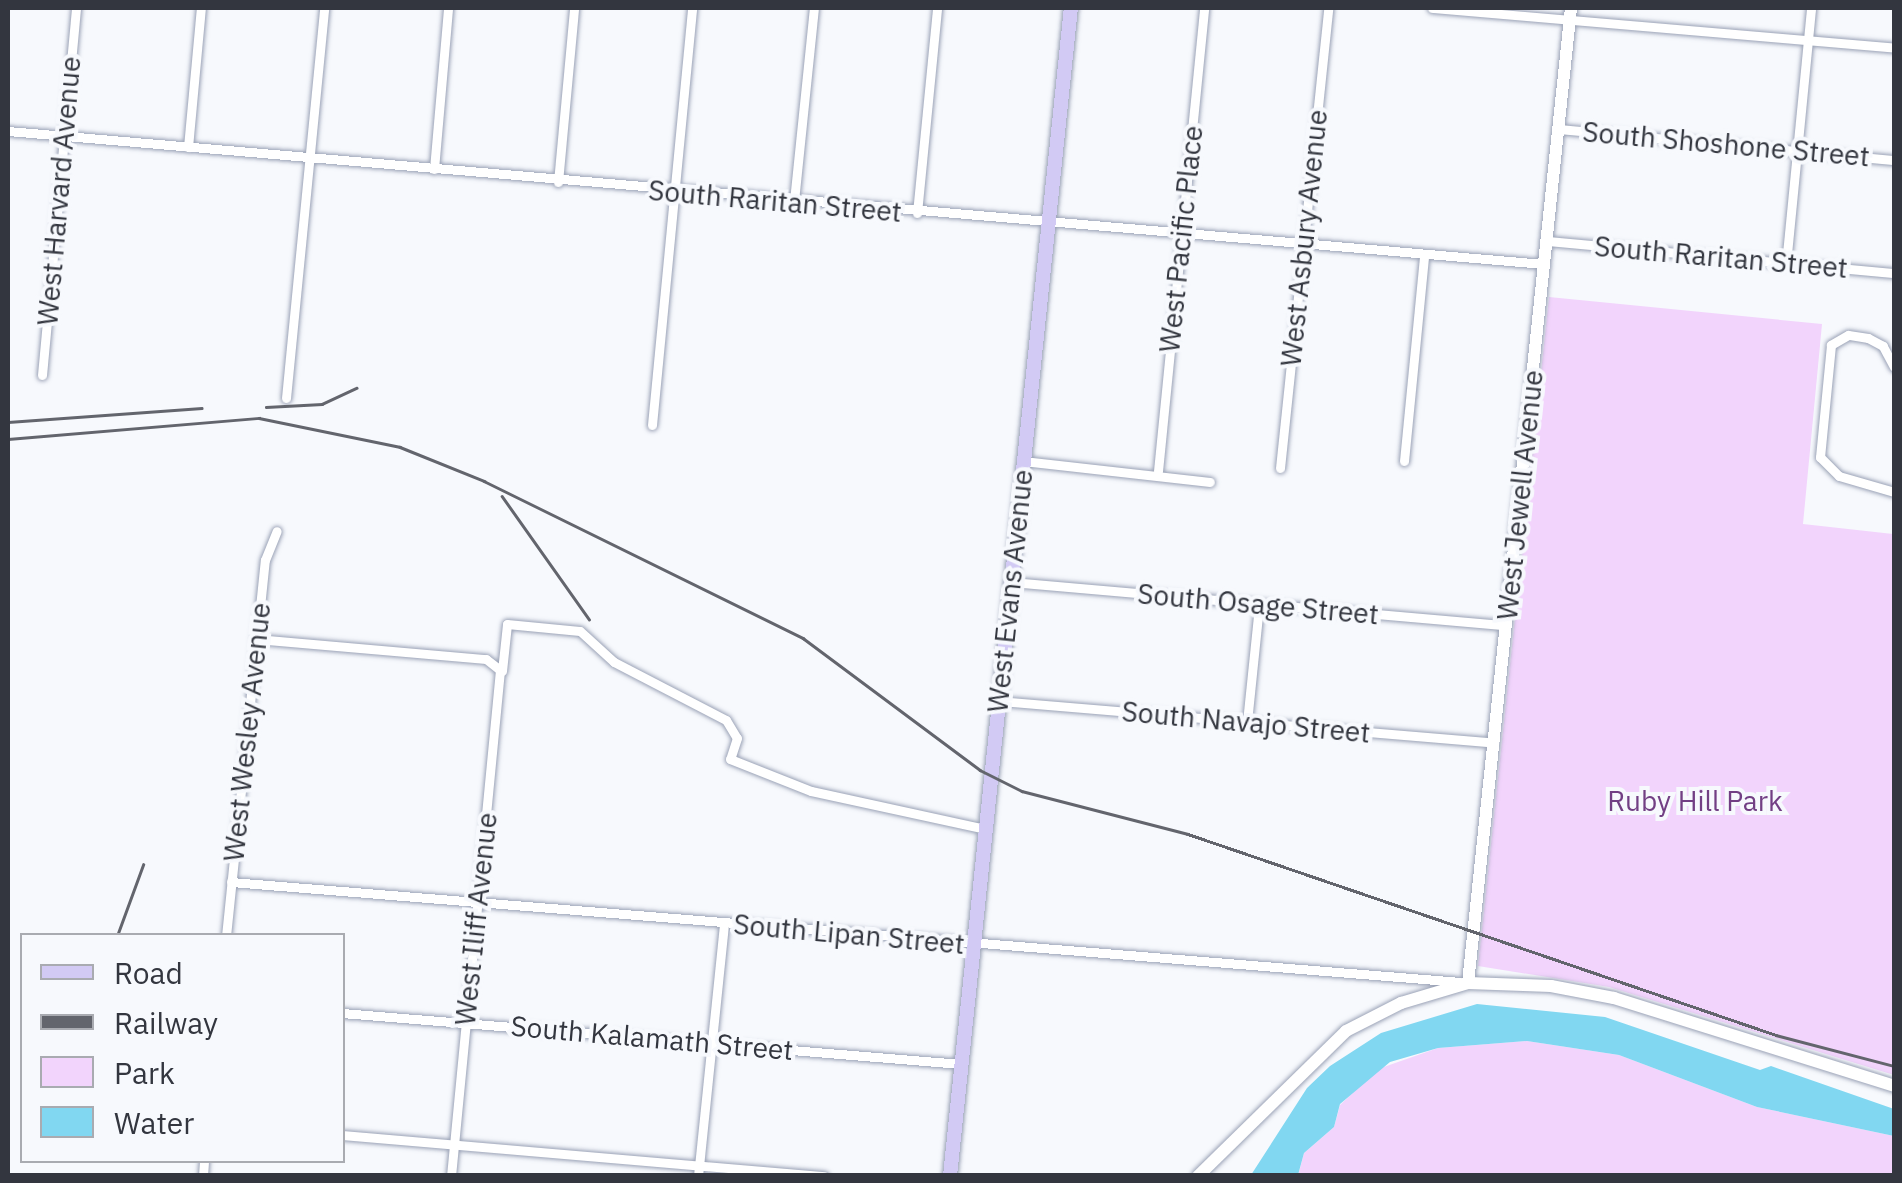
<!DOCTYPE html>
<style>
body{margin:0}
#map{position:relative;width:1902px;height:1183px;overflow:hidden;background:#f7f9fd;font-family:"IBM Plex Sans",sans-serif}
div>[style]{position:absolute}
.green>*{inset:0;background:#f2d4fc}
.water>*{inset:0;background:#81d7f1}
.roads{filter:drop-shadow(0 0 2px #9aa2b6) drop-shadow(0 0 2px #9aa2b6)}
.street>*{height:9px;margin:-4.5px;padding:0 4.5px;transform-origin:4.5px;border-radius:4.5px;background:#fff}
.secondary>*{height:12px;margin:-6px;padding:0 6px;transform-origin:6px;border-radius:6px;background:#fff}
.primary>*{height:14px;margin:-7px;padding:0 7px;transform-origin:7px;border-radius:7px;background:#d2caf4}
.rail>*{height:2.5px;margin:-1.25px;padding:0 1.25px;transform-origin:1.25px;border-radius:1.25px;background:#63656d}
span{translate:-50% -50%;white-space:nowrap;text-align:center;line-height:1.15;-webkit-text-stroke:8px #f7f9fd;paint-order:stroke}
.street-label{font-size:28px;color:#33363f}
.park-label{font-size:28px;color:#723f84}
.frame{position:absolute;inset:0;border:10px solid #33363f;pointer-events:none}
.legend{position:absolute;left:20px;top:933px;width:325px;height:230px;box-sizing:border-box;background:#f7f9fd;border:2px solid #a9abb1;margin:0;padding:12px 18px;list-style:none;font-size:30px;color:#33363f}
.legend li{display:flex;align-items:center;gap:20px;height:50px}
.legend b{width:50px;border:2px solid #a9abb1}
</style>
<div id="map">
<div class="green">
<div style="clip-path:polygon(1549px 297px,1822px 324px,1803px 524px,1893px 534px,1894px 548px,1894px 1075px,1609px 987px,1478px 966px)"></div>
<div style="clip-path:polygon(1527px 1041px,1619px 1055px,1757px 1107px,1894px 1136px,1894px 1175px,1298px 1176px,1304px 1153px,1334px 1127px,1340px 1105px,1378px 1069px,1438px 1048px)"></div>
</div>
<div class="water">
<div style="clip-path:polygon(1477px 1004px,1605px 1017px,1760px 1070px,1771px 1066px,1894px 1109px,1894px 1136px,1757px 1107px,1619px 1055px,1527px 1041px,1438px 1048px,1390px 1062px,1340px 1104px,1334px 1127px,1304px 1153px,1298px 1175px,1251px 1175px,1307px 1088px,1330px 1066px,1381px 1033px)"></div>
</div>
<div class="roads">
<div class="street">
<div style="left:1432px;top:8px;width:464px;rotate:4.9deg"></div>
<div style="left:1558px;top:129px;width:337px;rotate:5.3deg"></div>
<div style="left:8px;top:131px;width:1542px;rotate:4.95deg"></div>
<div style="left:188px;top:147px;width:140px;rotate:-84.7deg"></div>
<div style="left:434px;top:169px;width:162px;rotate:-85deg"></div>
<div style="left:558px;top:182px;width:175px;rotate:-84.7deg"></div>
<div style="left:794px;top:201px;width:194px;rotate:-84.1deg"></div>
<div style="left:917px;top:213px;width:206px;rotate:-84.4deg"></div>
<div style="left:1547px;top:241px;width:348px;rotate:5.3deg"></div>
<div style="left:1786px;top:264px;width:257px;rotate:-84.4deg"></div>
<div style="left:1894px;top:367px;width:24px;rotate:-118deg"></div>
<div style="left:1883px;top:346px;width:17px;rotate:-152deg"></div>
<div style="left:1868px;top:338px;width:20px;rotate:-171deg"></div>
<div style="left:1848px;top:335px;width:20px;rotate:150deg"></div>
<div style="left:1831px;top:345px;width:113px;rotate:95.6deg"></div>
<div style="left:1820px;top:457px;width:27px;rotate:45deg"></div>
<div style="left:1839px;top:476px;width:57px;rotate:16.2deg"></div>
<div style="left:42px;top:375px;width:369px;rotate:-84.7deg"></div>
<div style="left:286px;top:398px;width:392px;rotate:-84.4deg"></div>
<div style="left:652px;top:425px;width:419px;rotate:-84.5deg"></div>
<div style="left:1023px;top:461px;width:188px;rotate:6.4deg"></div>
<div style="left:1404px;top:461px;width:205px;rotate:-84.4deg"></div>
<div style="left:1280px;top:468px;width:462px;rotate:-84deg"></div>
<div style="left:1158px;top:471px;width:465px;rotate:-84.3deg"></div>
<div style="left:1010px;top:582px;width:498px;rotate:5deg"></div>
<div style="left:256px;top:639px;width:231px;rotate:5deg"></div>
<div style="left:486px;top:659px;width:18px;rotate:38deg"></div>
<div style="left:500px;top:670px;width:508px;rotate:95.53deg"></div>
<div style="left:502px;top:671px;width:47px;rotate:-83.9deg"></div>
<div style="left:507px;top:624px;width:73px;rotate:5.5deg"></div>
<div style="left:580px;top:631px;width:46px;rotate:42.4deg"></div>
<div style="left:614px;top:662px;width:126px;rotate:27.4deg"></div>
<div style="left:726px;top:720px;width:21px;rotate:59deg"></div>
<div style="left:737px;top:738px;width:22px;rotate:108deg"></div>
<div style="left:730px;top:759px;width:87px;rotate:21.6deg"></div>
<div style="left:811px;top:791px;width:178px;rotate:12.3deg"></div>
<div style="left:999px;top:701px;width:497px;rotate:4.8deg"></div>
<div style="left:1247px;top:722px;width:117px;rotate:-84.1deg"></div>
<div style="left:231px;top:882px;width:1233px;rotate:4.65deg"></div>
<div style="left:226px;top:936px;width:378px;rotate:-84.1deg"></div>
<div style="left:265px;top:560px;width:31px;rotate:-68deg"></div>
<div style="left:342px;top:1013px;width:621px;rotate:4.71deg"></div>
<div style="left:342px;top:1135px;width:484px;rotate:4.9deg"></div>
<div style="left:203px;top:1176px;width:16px;rotate:-86deg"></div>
<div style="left:698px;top:1176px;width:254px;rotate:-84.1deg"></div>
</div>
<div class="secondary">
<div style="left:1468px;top:983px;width:980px;rotate:-83.97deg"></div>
<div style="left:1198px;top:1176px;width:207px;rotate:-44.4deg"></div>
<div style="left:1346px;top:1031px;width:62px;rotate:-27deg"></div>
<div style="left:1401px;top:1003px;width:70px;rotate:-16.6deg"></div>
<div style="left:1468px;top:983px;width:83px;rotate:2.1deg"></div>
<div style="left:1551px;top:986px;width:64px;rotate:10.8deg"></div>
<div style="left:1614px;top:998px;width:294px;rotate:17.4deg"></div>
</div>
<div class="primary">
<div style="left:950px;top:1176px;width:1174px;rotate:-84.09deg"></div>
</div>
</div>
<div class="rail">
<div style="left:266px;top:407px;width:56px;rotate:-3.1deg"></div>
<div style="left:322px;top:404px;width:38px;rotate:-25deg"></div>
<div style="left:8px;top:422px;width:194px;rotate:-4.1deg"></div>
<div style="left:8px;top:439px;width:252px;rotate:-4.8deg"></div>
<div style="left:259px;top:418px;width:144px;rotate:11.6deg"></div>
<div style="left:400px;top:447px;width:91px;rotate:22deg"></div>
<div style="left:484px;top:481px;width:356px;rotate:26.2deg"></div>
<div style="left:803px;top:638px;width:221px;rotate:36.7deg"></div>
<div style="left:980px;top:770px;width:47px;rotate:26.6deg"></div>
<div style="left:1022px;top:791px;width:171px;rotate:14.5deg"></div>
<div style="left:1188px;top:834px;width:621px;rotate:18.87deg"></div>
<div style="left:1776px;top:1035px;width:122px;rotate:14.7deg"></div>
<div style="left:502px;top:496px;width:151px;rotate:54.7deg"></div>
<div style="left:117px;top:936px;width:76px;rotate:-69.9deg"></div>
</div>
<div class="street-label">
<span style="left:1726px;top:144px;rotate:5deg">South Shoshone Street</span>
<span style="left:59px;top:191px;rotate:-85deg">West Harvard Avenue</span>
<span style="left:775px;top:201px;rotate:5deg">South Raritan Street</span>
<span style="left:1304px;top:238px;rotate:-84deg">West Asbury Avenue</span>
<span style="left:1181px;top:239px;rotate:-84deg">West Pacific Place</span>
<span style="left:1721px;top:257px;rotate:5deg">South Raritan Street</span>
<span style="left:1520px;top:495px;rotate:-84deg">West Jewell Avenue</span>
<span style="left:1010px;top:591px;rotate:-84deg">West Evans Avenue</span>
<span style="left:1258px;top:604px;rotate:5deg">South Osage Street</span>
<span style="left:1246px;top:722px;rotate:5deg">South Navajo Street</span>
<span style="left:247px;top:732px;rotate:-84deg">West Wesley Avenue</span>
<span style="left:476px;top:919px;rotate:-84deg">West Iliff Avenue</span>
<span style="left:849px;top:934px;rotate:5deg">South Lipan Street</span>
<span style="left:652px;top:1038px;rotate:5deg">South Kalamath Street</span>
</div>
<div class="park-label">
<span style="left:1695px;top:801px">Ruby Hill Park</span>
</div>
<div class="frame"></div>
<ul class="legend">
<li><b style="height:12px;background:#d2caf4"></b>Road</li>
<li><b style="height:12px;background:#63656d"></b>Railway</li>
<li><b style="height:28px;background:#f2d4fc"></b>Park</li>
<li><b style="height:28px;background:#81d7f1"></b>Water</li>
</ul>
</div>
